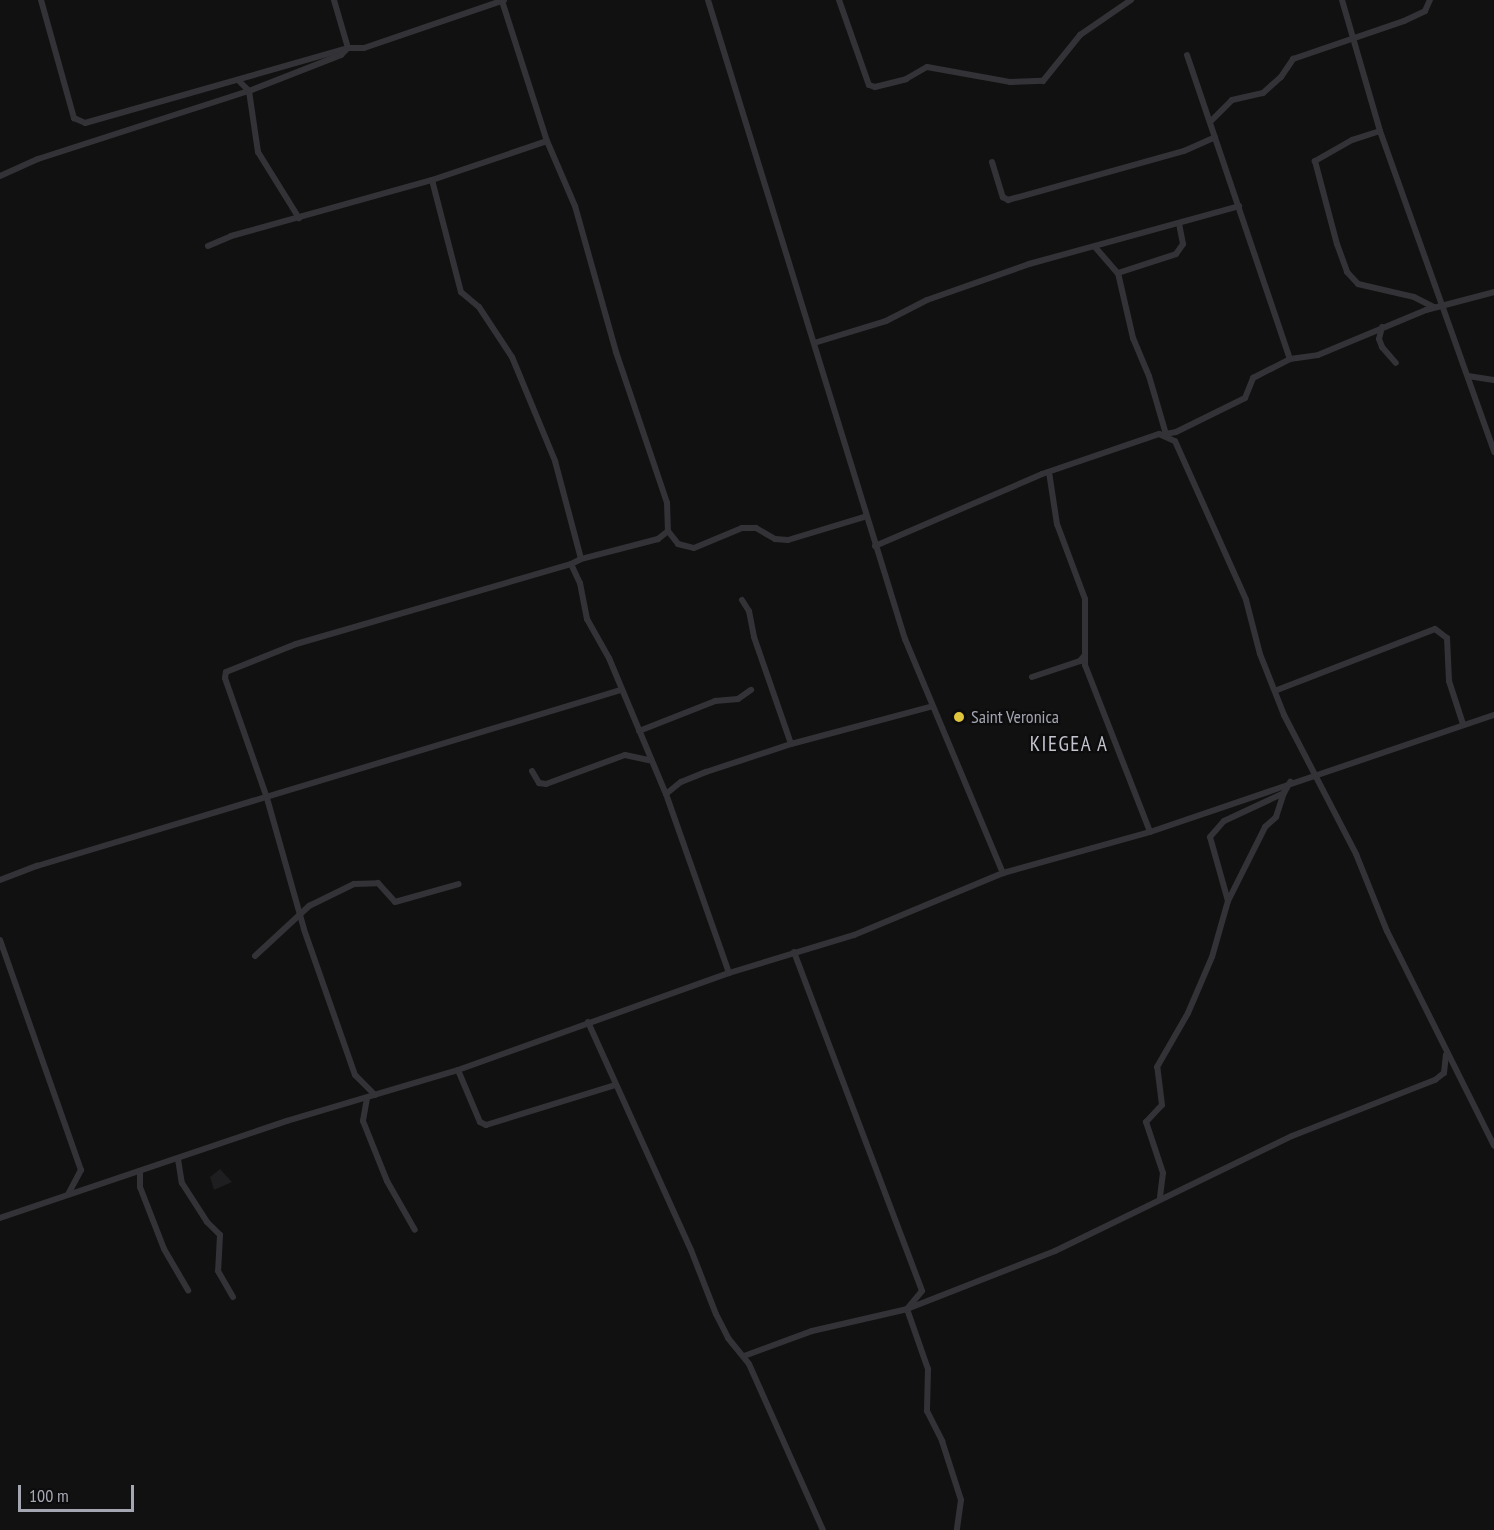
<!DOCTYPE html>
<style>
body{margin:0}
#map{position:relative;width:1494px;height:1530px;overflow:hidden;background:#111112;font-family:"PT Sans Narrow",sans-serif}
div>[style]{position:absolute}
.built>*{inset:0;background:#1e1d1f}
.minor>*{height:6px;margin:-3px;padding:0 3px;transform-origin:3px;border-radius:3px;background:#333337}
.dots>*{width:16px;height:16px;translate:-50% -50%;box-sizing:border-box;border:3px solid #0c0c0d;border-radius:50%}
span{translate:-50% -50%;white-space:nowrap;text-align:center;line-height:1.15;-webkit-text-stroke:4.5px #0c0c0d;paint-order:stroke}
.poi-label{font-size:18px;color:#a4a6b2}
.left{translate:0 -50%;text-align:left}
.quarter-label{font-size:21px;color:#c4c5ce;letter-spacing:1.5px}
.scale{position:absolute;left:18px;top:1485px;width:116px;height:27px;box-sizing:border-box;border:3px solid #a4a6b2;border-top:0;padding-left:8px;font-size:18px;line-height:21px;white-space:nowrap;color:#a4a6b2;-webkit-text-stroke:4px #0c0c0d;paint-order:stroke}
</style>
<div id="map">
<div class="built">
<div style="clip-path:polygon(220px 1169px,232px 1182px,214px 1190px,210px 1177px)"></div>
</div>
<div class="minor">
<div style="left:41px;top:0;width:123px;rotate:74.4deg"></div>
<div style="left:74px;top:118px;width:12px;rotate:24deg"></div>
<div style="left:85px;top:123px;width:273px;rotate:-15.9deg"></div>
<div style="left:348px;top:48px;width:16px"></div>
<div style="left:364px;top:48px;width:148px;rotate:-18.9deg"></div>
<div style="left:708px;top:0;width:669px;rotate:72.87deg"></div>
<div style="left:905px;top:639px;width:254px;rotate:67.3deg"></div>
<div style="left:839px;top:0;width:90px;rotate:70.6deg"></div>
<div style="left:869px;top:85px;width:6px;rotate:18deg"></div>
<div style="left:875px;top:87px;width:32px;rotate:-14deg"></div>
<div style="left:906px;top:79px;width:24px;rotate:-30deg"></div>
<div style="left:927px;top:67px;width:84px;rotate:10.2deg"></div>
<div style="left:1010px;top:82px;width:33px;rotate:-2deg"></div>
<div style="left:1043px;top:81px;width:59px;rotate:-51.2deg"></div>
<div style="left:1080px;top:35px;width:62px;rotate:-34.5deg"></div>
<div style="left:1342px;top:0;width:136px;rotate:73.8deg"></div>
<div style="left:1380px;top:131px;width:341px;rotate:70.4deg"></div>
<div style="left:502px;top:1px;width:147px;rotate:72.2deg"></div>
<div style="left:547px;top:141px;width:71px;rotate:66.7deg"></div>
<div style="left:575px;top:206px;width:152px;rotate:74.3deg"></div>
<div style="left:616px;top:352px;width:159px;rotate:71.3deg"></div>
<div style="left:667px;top:503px;width:28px;rotate:88deg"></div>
<div style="left:668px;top:531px;width:13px;rotate:141deg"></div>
<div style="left:658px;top:539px;width:80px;rotate:165.4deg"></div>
<div style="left:1187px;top:55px;width:321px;rotate:71.3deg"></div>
<div style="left:1290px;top:359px;width:28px;rotate:-8deg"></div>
<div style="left:1318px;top:355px;width:117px;rotate:-22.6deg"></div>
<div style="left:1426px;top:310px;width:70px;rotate:-14.8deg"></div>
<div style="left:240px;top:82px;width:13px;rotate:45deg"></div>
<div style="left:249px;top:91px;width:62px;rotate:81.6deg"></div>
<div style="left:258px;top:152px;width:78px;rotate:58.2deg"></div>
<div style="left:1210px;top:122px;width:31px;rotate:-45deg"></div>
<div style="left:1232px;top:100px;width:32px;rotate:-13deg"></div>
<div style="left:1263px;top:93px;width:24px;rotate:-42deg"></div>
<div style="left:1281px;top:77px;width:22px;rotate:-56deg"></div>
<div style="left:1293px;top:59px;width:117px;rotate:-18.9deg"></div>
<div style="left:1404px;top:21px;width:23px;rotate:-25deg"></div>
<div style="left:1425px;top:11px;width:12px;rotate:-66deg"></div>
<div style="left:1380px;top:131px;width:29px;rotate:162deg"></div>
<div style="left:1352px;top:140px;width:43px;rotate:150.4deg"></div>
<div style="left:1315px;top:161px;width:86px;rotate:75.2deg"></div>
<div style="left:1337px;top:244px;width:30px;rotate:70deg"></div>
<div style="left:1347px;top:272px;width:16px;rotate:47deg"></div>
<div style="left:1358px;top:284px;width:57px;rotate:13.1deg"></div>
<div style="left:1414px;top:297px;width:22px;rotate:27deg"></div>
<div style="left:992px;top:162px;width:37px;rotate:73deg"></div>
<div style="left:1003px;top:197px;width:6px;rotate:31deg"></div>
<div style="left:1008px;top:200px;width:183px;rotate:-15.6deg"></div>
<div style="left:1184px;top:151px;width:34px;rotate:-24deg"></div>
<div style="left:0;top:176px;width:42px;rotate:-24.1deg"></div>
<div style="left:38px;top:159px;width:222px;rotate:-17.9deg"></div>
<div style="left:249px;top:91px;width:99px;rotate:-21.4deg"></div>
<div style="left:341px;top:55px;width:10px;rotate:-45deg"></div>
<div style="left:348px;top:48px;width:50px;rotate:-106.3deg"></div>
<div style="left:432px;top:180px;width:116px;rotate:75.5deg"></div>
<div style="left:461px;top:292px;width:23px;rotate:40deg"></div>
<div style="left:479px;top:307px;width:60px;rotate:56.6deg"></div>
<div style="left:512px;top:357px;width:113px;rotate:67.5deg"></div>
<div style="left:555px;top:461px;width:101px;rotate:75.1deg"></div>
<div style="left:581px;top:559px;width:11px;rotate:153deg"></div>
<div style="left:571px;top:564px;width:21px;rotate:65deg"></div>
<div style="left:580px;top:583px;width:37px;rotate:79deg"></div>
<div style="left:587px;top:619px;width:45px;rotate:60.6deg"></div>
<div style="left:609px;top:658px;width:147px;rotate:67.3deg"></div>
<div style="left:666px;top:794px;width:190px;rotate:70.6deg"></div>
<div style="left:208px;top:246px;width:25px;rotate:-23deg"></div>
<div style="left:231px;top:236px;width:209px;rotate:-15.6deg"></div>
<div style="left:432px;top:180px;width:121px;rotate:-18.7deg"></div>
<div style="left:1095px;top:247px;width:35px;rotate:49deg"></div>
<div style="left:1118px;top:273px;width:67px;rotate:77deg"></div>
<div style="left:1133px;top:338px;width:41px;rotate:67.2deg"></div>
<div style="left:1149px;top:376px;width:60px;rotate:73.7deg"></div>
<div style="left:1118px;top:273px;width:61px;rotate:-18.1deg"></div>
<div style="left:1176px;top:254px;width:12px;rotate:-55deg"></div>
<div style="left:1183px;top:244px;width:21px;rotate:-101deg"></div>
<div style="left:1382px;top:327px;width:12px;rotate:104deg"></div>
<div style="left:1379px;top:339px;width:9px;rotate:69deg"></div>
<div style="left:1382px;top:347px;width:21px;rotate:49deg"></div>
<div style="left:814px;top:343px;width:75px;rotate:-17deg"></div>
<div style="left:886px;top:321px;width:46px;rotate:-27.1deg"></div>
<div style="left:927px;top:300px;width:108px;rotate:-19.4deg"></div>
<div style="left:1029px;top:264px;width:218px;rotate:-15.4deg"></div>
<div style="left:1468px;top:376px;width:26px;rotate:9deg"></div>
<div style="left:1165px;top:434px;width:11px;rotate:-10deg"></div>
<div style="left:1176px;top:432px;width:77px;rotate:-26.2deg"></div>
<div style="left:1245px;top:398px;width:22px;rotate:-68deg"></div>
<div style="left:1253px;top:378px;width:42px;rotate:-27.2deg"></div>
<div style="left:1049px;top:472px;width:53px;rotate:81.3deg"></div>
<div style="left:1057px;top:524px;width:80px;rotate:69.5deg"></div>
<div style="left:1085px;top:599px;width:66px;rotate:90deg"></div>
<div style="left:1085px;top:665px;width:179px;rotate:68.7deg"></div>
<div style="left:668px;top:531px;width:16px;rotate:52deg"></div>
<div style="left:678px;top:544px;width:16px;rotate:14deg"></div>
<div style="left:694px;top:548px;width:52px;rotate:-22.6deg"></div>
<div style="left:742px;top:528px;width:14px"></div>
<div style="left:756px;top:528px;width:22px;rotate:30deg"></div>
<div style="left:775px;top:539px;width:13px;rotate:4deg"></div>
<div style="left:788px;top:540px;width:79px;rotate:-16.8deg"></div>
<div style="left:875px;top:546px;width:182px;rotate:-23.3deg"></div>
<div style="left:1042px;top:474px;width:124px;rotate:-18.9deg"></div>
<div style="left:1159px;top:434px;width:17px;rotate:24deg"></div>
<div style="left:1175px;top:441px;width:174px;rotate:65.9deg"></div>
<div style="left:1246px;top:600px;width:56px;rotate:75.5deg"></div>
<div style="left:1260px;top:654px;width:66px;rotate:68.5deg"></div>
<div style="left:1284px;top:715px;width:157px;rotate:62.6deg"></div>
<div style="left:1356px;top:854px;width:83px;rotate:68.1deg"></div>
<div style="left:1387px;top:931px;width:240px;rotate:63.5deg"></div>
<div style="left:742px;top:600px;width:13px;rotate:58deg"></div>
<div style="left:749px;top:611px;width:26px;rotate:79deg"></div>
<div style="left:754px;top:637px;width:113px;rotate:70.9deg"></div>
<div style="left:791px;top:744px;width:144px;rotate:-14.9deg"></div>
<div style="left:1032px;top:677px;width:51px;rotate:-18.4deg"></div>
<div style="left:1080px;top:661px;width:6px;rotate:-51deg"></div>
<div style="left:1277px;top:690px;width:169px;rotate:-21.1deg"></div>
<div style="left:1435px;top:629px;width:15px;rotate:37deg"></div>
<div style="left:1447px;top:638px;width:43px;rotate:87.3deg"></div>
<div style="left:1449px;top:681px;width:45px;rotate:72deg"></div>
<div style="left:639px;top:731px;width:82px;rotate:-21.5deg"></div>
<div style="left:715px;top:701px;width:23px;rotate:-5deg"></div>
<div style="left:738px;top:699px;width:16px;rotate:-35deg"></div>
<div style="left:532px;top:771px;width:14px;rotate:60deg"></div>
<div style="left:539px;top:783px;width:7px;rotate:8deg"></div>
<div style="left:546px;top:784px;width:84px;rotate:-20.2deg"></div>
<div style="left:625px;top:755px;width:25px;rotate:12deg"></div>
<div style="left:666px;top:794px;width:19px;rotate:-39deg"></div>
<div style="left:681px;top:782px;width:27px;rotate:-22deg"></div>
<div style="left:706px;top:772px;width:89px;rotate:-18.2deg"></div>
<div style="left:0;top:880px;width:40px;rotate:-21deg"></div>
<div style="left:37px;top:866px;width:610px;rotate:-16.77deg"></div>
<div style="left:1228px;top:901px;width:83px;rotate:-63.4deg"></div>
<div style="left:1265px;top:827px;width:15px;rotate:-42deg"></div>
<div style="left:1276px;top:817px;width:25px;rotate:-72deg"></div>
<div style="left:0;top:940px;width:244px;rotate:70.6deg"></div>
<div style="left:81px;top:1170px;width:27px;rotate:118deg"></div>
<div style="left:794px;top:952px;width:362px;rotate:69.3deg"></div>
<div style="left:922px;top:1291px;width:23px;rotate:130deg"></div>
<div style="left:907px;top:1309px;width:64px;rotate:70.7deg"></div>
<div style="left:928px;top:1369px;width:42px;rotate:91.4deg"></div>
<div style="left:927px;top:1411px;width:34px;rotate:63deg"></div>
<div style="left:942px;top:1441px;width:62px;rotate:72.1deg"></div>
<div style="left:961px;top:1500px;width:30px;rotate:98deg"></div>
<div style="left:255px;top:956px;width:74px;rotate:-42.8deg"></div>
<div style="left:309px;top:906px;width:50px;rotate:-26.1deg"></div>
<div style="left:354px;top:884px;width:24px;rotate:-2deg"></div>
<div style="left:378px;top:883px;width:25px;rotate:48deg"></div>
<div style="left:395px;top:902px;width:66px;rotate:-15.7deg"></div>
<div style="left:588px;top:1022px;width:250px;rotate:65.7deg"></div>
<div style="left:691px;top:1250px;width:69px;rotate:68.7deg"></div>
<div style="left:716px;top:1314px;width:27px;rotate:63deg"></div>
<div style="left:728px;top:1338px;width:33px;rotate:51deg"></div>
<div style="left:749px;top:1364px;width:182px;rotate:66deg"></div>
<div style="left:458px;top:1070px;width:56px;rotate:67.1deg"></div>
<div style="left:480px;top:1122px;width:7px;rotate:27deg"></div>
<div style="left:486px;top:1125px;width:135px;rotate:-17.2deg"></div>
<div style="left:375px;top:1095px;width:28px;rotate:-135deg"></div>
<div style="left:355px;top:1075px;width:155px;rotate:-109.3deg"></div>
<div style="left:304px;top:929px;width:136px;rotate:-105.8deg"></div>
<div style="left:267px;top:798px;width:127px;rotate:-109.3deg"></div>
<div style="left:225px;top:678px;width:6px;rotate:-81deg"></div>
<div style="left:226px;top:672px;width:75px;rotate:-21.8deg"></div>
<div style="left:296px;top:644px;width:286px;rotate:-16.2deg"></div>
<div style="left:367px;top:1098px;width:23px;rotate:100deg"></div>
<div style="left:363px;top:1121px;width:65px;rotate:68.2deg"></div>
<div style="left:387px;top:1181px;width:56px;rotate:60.3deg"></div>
<div style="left:178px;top:1159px;width:24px;rotate:81deg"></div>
<div style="left:182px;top:1183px;width:46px;rotate:57.3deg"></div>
<div style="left:207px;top:1222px;width:18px;rotate:45deg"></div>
<div style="left:220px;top:1235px;width:36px;rotate:93deg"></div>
<div style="left:218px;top:1271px;width:30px;rotate:60deg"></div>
<div style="left:140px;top:1171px;width:16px;rotate:90deg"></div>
<div style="left:140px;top:1187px;width:66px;rotate:68.8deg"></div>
<div style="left:164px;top:1249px;width:48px;rotate:59.7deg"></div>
<div style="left:1160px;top:1197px;width:24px;rotate:-83deg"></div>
<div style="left:1163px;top:1173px;width:54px;rotate:-108.4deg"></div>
<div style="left:1146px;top:1122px;width:23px;rotate:-47deg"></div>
<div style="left:1162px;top:1105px;width:38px;rotate:-97deg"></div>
<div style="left:1157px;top:1067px;width:62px;rotate:-60.1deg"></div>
<div style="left:1188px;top:1013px;width:61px;rotate:-66.8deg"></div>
<div style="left:1212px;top:957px;width:58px;rotate:-74.1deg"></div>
<div style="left:1228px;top:901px;width:66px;rotate:-105.7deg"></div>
<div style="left:1210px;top:837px;width:21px;rotate:-49deg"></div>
<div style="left:1224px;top:821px;width:66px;rotate:-25deg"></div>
<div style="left:1284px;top:793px;width:13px;rotate:-61deg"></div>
<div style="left:0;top:1218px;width:303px;rotate:-18.7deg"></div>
<div style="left:287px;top:1121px;width:178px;rotate:-16.6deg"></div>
<div style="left:458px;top:1070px;width:288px;rotate:-19.7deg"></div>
<div style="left:729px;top:973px;width:131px;rotate:-16.9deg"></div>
<div style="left:854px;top:935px;width:161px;rotate:-22.6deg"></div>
<div style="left:1003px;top:873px;width:153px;rotate:-15.6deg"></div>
<div style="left:1150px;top:832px;width:363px;rotate:-18.8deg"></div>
<div style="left:744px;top:1356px;width:72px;rotate:-20.2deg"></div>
<div style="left:812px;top:1331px;width:98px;rotate:-13deg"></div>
<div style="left:907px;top:1309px;width:159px;rotate:-21.4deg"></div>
<div style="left:1055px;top:1251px;width:263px;rotate:-25.9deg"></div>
<div style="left:1292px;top:1136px;width:154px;rotate:-21.4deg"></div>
<div style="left:1435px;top:1080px;width:11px;rotate:-38deg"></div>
<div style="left:1444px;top:1073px;width:18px;rotate:-84deg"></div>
</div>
<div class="dots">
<div style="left:959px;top:717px;background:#dfc53c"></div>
</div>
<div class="poi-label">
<span class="left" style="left:971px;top:717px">Saint Veronica</span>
</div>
<div class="quarter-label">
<span style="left:1069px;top:744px">KIEGEA A</span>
</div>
<div class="scale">100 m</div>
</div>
